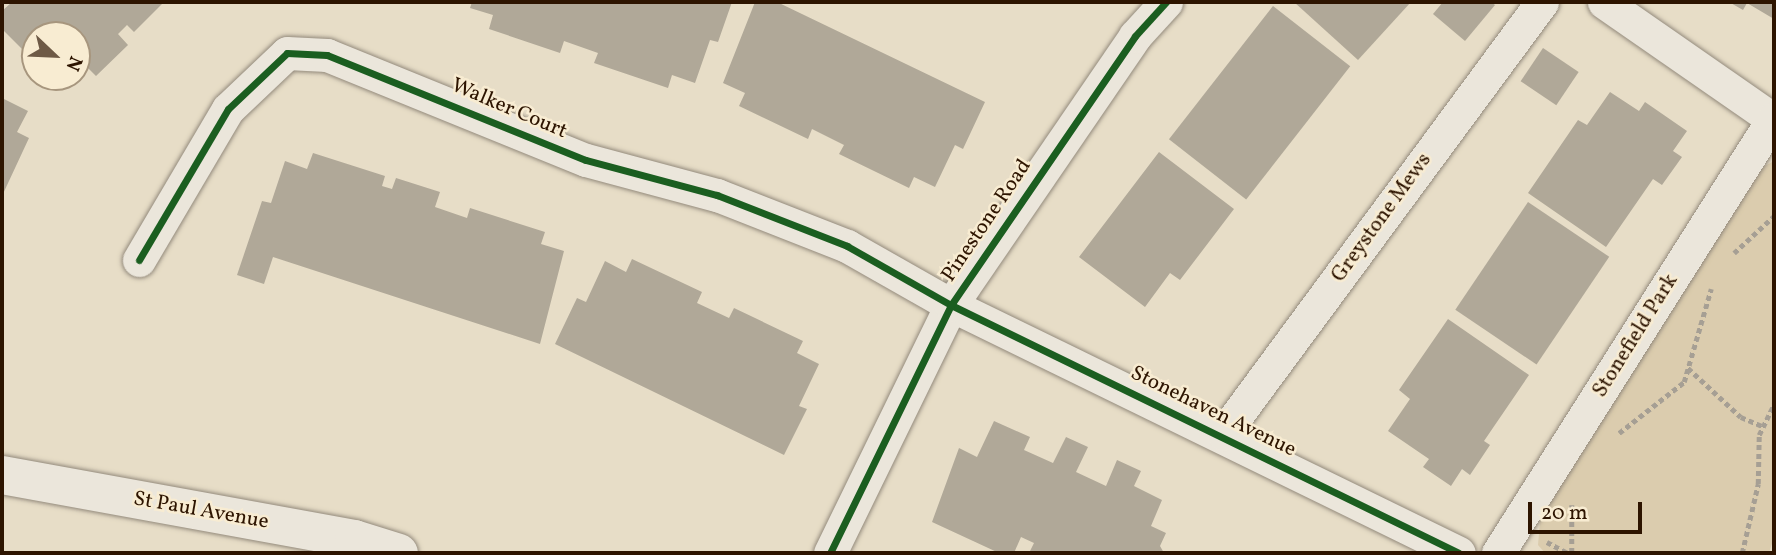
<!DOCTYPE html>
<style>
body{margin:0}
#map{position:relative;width:1776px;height:555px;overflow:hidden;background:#e7ddc7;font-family:Vollkorn,serif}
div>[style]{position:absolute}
.green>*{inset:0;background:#dbccae}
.building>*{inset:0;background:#b0a898;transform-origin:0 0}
.path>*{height:4.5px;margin-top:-2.25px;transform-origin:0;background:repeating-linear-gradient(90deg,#a69f94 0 5px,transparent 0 8.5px)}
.roads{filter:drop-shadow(0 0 2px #938a7c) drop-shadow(0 0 2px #938a7c)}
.minor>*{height:33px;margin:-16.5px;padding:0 16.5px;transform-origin:16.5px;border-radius:16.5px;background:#ebe6db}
.secondary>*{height:38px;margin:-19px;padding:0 19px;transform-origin:19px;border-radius:19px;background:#ebe6db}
.cycleway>*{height:7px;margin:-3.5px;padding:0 3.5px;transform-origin:3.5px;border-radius:3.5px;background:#1b5e20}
span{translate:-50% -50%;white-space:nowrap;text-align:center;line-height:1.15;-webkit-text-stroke:5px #f8ecd2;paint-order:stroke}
.street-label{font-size:21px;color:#2d1400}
.frame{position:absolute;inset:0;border:4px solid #2d1400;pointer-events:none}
.north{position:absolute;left:21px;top:21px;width:70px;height:70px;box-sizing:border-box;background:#f8ecd2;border:2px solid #a7967e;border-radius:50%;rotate:113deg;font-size:19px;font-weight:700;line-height:28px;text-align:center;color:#2d1400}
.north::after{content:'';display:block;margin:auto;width:24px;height:32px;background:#6e5a46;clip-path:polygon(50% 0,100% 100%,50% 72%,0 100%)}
.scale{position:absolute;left:1528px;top:502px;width:114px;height:32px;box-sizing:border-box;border:4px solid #2d1400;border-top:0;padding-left:9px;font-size:21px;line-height:24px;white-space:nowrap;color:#2d1400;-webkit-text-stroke:5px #f8ecd2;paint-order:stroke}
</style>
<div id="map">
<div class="green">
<div style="clip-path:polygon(1774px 161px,1774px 537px,1769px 553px,1545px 553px,1538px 545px,1541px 510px,1761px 168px)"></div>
</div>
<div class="building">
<div style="clip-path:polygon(12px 2px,164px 2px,134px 32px,127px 25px,118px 34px,128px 45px,96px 76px,85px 65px,77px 73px,77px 35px,35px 35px,35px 50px,29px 56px,2px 29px,2px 11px)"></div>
<div style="clip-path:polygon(472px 2px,732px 2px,718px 42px,710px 40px,695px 83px,672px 75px,668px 88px,594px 63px,598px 53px,564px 41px,560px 53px,489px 29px,493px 15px,470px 8px)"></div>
<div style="clip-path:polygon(755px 2px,777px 2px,985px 102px,963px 149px,955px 145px,935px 187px,914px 177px,909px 188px,839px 154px,844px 145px,812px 129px,808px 139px,739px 106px,745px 93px,723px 83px)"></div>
<div style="clip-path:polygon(1294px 2px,1411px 2px,1358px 60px)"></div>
<div style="clip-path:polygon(1443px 2px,1491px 2px,1495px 5px,1465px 41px,1433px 14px)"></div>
<div style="clip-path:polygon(1729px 2px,1774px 2px,1774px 19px,1747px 3px,1743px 10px)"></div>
<div style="left:1273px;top:6px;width:98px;height:169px;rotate:38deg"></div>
<div style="left:1543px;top:48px;width:43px;height:40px;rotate:34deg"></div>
<div style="clip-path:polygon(1610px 92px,1639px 111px,1645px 102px,1687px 131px,1673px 151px,1682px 157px,1662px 185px,1653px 179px,1606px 247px,1528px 193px,1578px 120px,1587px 125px)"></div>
<div style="clip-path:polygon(2px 98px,28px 111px,17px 132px,29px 138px,2px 196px)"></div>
<div style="clip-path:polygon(1159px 152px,1234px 209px,1180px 280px,1170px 273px,1145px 307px,1079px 257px)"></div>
<div style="clip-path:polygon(313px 153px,385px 176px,382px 186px,392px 189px,396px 178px,440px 192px,435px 207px,467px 218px,470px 208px,545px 232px,541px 244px,564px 251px,540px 344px,273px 257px,264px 284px,237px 275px,262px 201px,271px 203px,285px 161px,307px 169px)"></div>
<div style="left:1528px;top:202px;width:98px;height:130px;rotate:34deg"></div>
<div style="clip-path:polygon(632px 259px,702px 292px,697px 303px,729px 318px,734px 308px,803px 341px,797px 353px,819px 364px,799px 406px,807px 409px,784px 455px,555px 344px,577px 298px,586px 302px,605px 261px,626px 272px)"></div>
<div style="clip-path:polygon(1448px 319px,1529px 375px,1484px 441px,1490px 445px,1470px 475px,1462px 469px,1451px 486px,1423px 467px,1429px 459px,1388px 431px,1410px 399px,1399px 390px)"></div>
<div style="clip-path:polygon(994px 421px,1030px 437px,1024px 450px,1053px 463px,1066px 437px,1088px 447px,1076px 472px,1106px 486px,1117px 460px,1141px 471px,1134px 486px,1162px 500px,1151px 526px,1166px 533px,1160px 546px,1164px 553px,1029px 553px,1034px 543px,1021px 537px,1014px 553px,999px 553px,932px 522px,959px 448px,977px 457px)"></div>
</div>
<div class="path">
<div style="left:1734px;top:253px;width:54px;rotate:-42.8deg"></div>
<div style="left:1688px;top:368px;width:72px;rotate:42.8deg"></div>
<div style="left:1741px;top:417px;width:23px;rotate:23deg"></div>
<div style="left:1619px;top:433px;width:83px;rotate:-38.1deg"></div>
<div style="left:1684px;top:382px;width:97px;rotate:-73.8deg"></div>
<div style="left:1572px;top:505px;width:48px;rotate:90deg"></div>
<div style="left:1547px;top:542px;width:24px;rotate:28deg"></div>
<div style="left:1742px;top:553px;width:71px;rotate:-76.9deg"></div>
<div style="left:1758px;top:484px;width:49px;rotate:-88.8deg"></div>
<div style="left:1759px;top:435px;width:34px;rotate:-64deg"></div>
</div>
<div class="roads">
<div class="minor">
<div style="left:1604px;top:2px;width:207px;rotate:34.8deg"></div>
<div style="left:139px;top:260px;width:175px;rotate:-59.5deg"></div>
<div style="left:228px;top:109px;width:81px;rotate:-43.5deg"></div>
<div style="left:287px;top:53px;width:40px;rotate:2.9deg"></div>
<div style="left:327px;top:55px;width:279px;rotate:22.1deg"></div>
<div style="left:586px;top:160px;width:136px;rotate:15deg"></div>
<div style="left:717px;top:195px;width:140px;rotate:21.4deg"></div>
<div style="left:847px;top:246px;width:120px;rotate:29.6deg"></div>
<div style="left:951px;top:305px;width:565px;rotate:26.02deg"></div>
<div style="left:1223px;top:434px;width:537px;rotate:-53.56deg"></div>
<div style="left:830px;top:553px;width:276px;rotate:-64deg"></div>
<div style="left:951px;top:305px;width:326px;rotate:-55.6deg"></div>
<div style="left:1135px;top:36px;width:46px;rotate:-47.6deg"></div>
<div style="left:1498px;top:553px;width:514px;rotate:-57.64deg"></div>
</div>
<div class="secondary">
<div style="left:2px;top:475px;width:358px;rotate:10.3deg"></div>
<div style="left:354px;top:539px;width:47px;rotate:17.3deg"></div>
</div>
</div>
<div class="cycleway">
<div style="left:139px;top:260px;width:175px;rotate:-59.5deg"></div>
<div style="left:228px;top:109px;width:81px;rotate:-43.5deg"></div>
<div style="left:287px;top:53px;width:40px;rotate:2.9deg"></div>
<div style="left:327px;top:55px;width:279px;rotate:22.1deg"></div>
<div style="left:586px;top:160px;width:136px;rotate:15deg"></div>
<div style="left:717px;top:195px;width:140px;rotate:21.4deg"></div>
<div style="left:847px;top:246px;width:120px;rotate:29.6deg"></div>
<div style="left:951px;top:305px;width:565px;rotate:26.02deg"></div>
<div style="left:830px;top:553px;width:276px;rotate:-64deg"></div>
<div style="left:951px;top:305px;width:326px;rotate:-55.6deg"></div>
<div style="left:1135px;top:36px;width:46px;rotate:-47.6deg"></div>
</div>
<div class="street-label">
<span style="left:509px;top:109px;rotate:23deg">Walker Court</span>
<span style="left:1382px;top:218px;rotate:-54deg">Greystone Mews</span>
<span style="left:987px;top:221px;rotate:-56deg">Pinestone Road</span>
<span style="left:1636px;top:336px;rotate:-58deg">Stonefield Park</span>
<span style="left:1213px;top:412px;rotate:26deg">Stonehaven Avenue</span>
<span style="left:201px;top:511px;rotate:10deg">St Paul Avenue</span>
</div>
<div class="frame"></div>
<div class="north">N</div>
<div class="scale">20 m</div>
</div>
